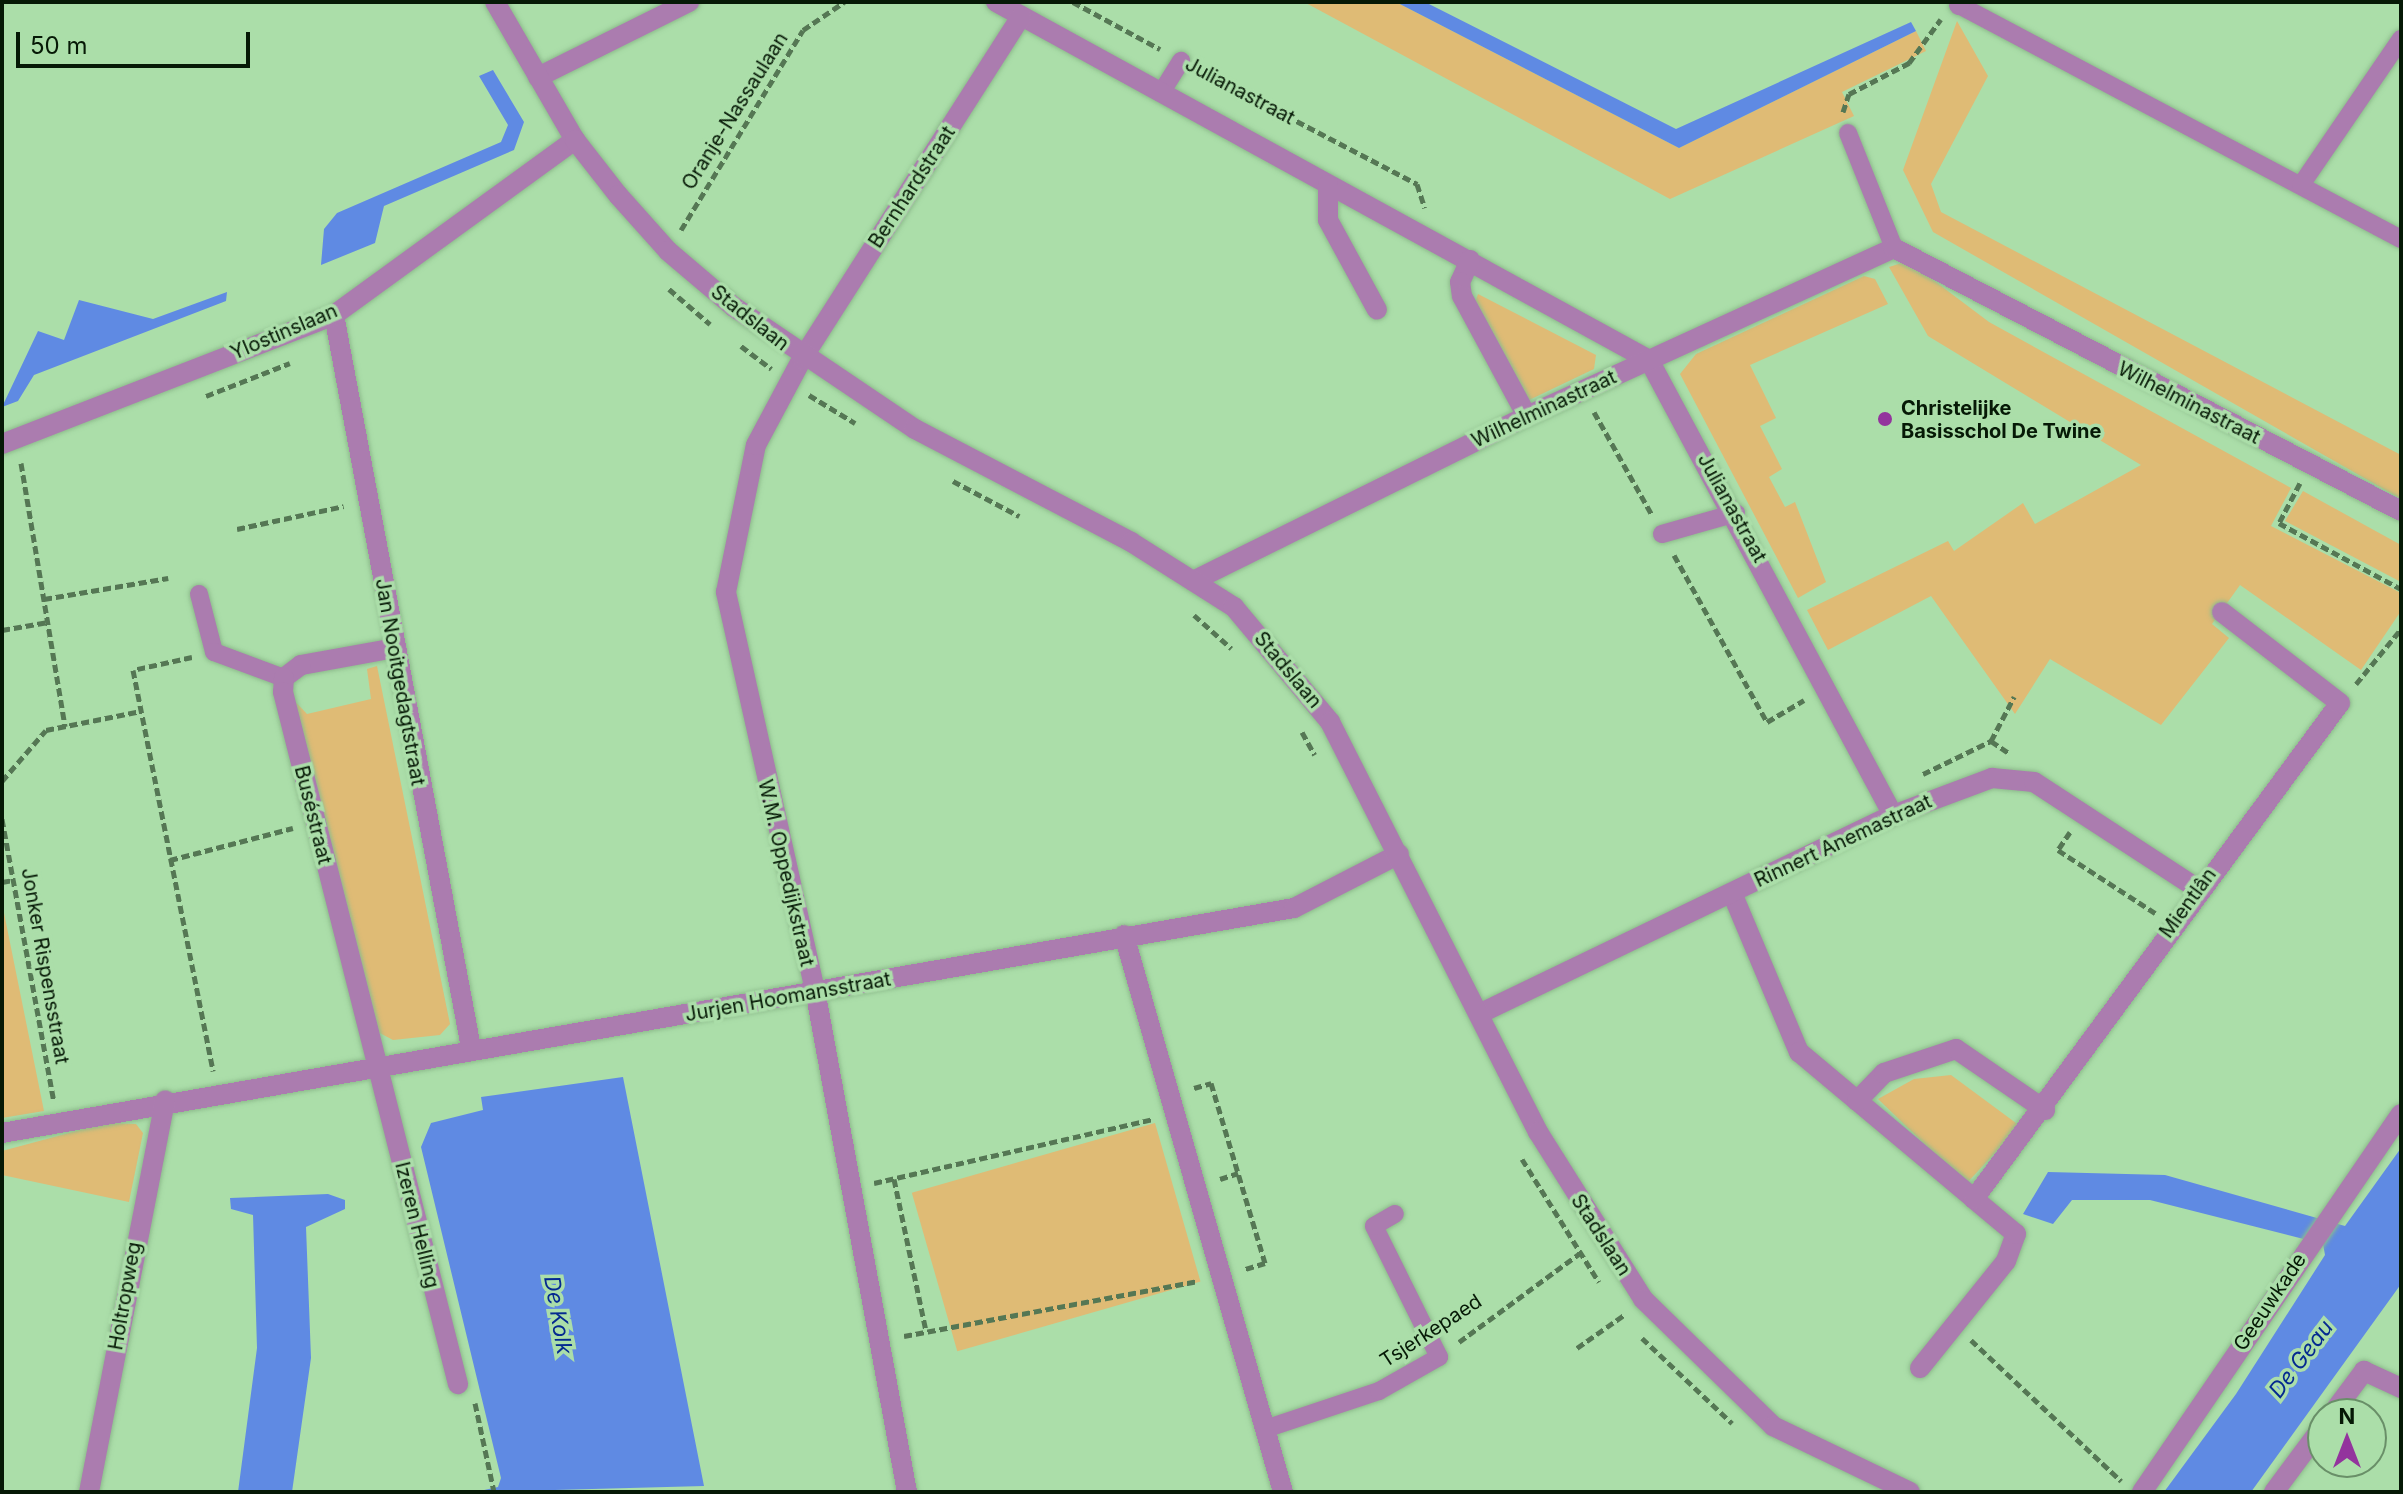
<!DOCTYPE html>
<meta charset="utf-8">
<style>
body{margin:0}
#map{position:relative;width:2403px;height:1494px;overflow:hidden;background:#abdea9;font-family:Inter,sans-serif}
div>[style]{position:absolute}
.green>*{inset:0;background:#dfbb75;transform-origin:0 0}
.water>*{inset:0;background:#5f8ae3}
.path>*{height:5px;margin-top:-2.5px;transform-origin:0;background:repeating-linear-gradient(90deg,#557754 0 8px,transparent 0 12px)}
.roads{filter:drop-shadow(0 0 2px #8dbb8c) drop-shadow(0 0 2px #8dbb8c)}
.service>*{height:18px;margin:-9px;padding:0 9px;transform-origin:9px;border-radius:9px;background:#ab7caf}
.minor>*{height:20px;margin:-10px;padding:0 10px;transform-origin:10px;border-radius:10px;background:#ab7caf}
.tertiary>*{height:20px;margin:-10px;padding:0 10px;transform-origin:10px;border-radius:10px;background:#ab7caf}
.dots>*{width:22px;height:22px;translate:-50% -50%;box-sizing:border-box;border:4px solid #abdea9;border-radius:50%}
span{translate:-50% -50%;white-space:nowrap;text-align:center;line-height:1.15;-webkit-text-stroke:7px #abdea9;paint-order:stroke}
.street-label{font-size:20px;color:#061906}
.poi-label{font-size:20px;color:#061906;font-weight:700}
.left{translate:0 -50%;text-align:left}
.water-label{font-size:22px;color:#042990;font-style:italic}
.frame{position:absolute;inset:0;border:4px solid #061906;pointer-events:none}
.north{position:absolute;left:2307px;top:1398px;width:80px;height:80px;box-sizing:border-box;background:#abdea9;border:2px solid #698f68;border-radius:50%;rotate:0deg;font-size:22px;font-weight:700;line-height:32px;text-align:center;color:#061906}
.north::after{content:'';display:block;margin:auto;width:28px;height:36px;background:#93349d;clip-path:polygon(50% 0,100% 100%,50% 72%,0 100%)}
.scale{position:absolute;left:16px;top:32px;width:234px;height:36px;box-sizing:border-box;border:4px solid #061906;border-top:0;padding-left:10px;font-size:24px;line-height:28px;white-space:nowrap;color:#061906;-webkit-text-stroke:6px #abdea9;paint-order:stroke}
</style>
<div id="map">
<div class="green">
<div style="clip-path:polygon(1304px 2px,1396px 2px,1679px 148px,1916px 31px,1926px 51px,1842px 92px,1854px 116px,1670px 199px)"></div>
<div style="clip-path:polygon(1957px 21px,1988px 76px,1931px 184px,1941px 212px,2401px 455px,2401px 499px,1933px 232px,1903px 170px)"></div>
<div style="clip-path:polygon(1908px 261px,1989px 322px,2291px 488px,2271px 526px,2401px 593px,2401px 611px,2361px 670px,2240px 585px,2212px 624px,2229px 638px,2161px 725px,2050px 659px,2015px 714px,1931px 596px,1828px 650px,1807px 610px,1948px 541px,1954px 551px,2023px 503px,2035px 524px,2141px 465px,1928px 336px,1889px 267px)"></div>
<div style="clip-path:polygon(1864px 276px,1875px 279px,1888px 304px,1750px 365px,1776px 418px,1760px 426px,1782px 469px,1769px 477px,1785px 507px,1795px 502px,1826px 582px,1798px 598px,1680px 374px,1696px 354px)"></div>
<div style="clip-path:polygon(1478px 294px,1596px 355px,1594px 369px,1523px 403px,1474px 305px)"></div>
<div style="clip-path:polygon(2303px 491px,2401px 545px,2401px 582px,2285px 521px)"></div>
<div style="clip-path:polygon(377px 666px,450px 1024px,440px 1035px,393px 1040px,374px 1030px,289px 695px,307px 714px,371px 699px,367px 669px)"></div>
<div style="clip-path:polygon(2px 903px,44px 1111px,2px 1118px,4px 1047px)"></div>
<div style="clip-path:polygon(1951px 1075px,2020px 1126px,1966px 1184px,1878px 1099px,1914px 1079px)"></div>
<div style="clip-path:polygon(106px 1123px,136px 1124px,143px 1133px,129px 1202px,2px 1175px,2px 1151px)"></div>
<div style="left:1155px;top:1123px;width:165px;height:253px;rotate:74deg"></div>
</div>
<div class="water">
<div style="clip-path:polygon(1396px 2px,1425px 2px,1676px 129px,1911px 22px,1916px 31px,1679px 148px)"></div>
<div style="clip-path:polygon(493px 70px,524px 122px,514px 150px,384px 206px,375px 243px,321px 265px,324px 229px,337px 213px,501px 142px,508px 125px,479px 76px)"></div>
<div style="clip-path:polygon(227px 292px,226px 301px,34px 375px,18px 401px,2px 407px,38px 331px,64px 340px,79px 300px,153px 319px)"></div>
<div style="clip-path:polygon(623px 1077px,704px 1486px,475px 1492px,498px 1487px,501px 1478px,421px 1147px,431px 1123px,483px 1110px,481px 1097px)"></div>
<div style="clip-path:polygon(2401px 1148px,2401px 1284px,2251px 1492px,2164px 1492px,2236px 1394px,2325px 1255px,2323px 1244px,2150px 1200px,2072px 1200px,2053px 1224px,2023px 1214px,2048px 1172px,2165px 1175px,2345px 1226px)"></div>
<div style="clip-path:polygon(328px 1194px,345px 1200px,345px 1209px,306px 1227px,311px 1358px,292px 1492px,238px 1492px,257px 1348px,253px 1215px,231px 1209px,230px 1198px)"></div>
</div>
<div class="path">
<div style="left:1073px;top:2px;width:99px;rotate:28.4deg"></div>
<div style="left:1201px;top:71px;width:244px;rotate:27.6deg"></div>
<div style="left:1417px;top:184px;width:25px;rotate:72deg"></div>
<div style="left:1843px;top:112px;width:19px;rotate:-72deg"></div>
<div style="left:1849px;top:94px;width:68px;rotate:-27.3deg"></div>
<div style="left:1909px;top:63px;width:54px;rotate:-54deg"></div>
<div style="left:681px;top:230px;width:234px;rotate:-58.6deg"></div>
<div style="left:803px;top:30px;width:50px;rotate:-34.3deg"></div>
<div style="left:669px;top:289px;width:54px;rotate:40.5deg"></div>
<div style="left:741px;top:346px;width:38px;rotate:37deg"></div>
<div style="left:809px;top:395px;width:54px;rotate:31.3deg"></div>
<div style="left:206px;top:396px;width:90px;rotate:-21.4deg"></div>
<div style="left:1594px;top:412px;width:118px;rotate:60.6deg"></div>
<div style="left:21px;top:463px;width:267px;rotate:80.5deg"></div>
<div style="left:953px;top:481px;width:75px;rotate:27.9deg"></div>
<div style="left:2300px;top:483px;width:45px;rotate:117.7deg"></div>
<div style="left:2279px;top:523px;width:139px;rotate:28.4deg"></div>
<div style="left:237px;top:529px;width:109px;rotate:-12.1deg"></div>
<div style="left:1674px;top:555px;width:191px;rotate:60.9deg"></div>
<div style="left:1767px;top:722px;width:43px;rotate:-30.7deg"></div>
<div style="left:44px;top:599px;width:126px;rotate:-9.6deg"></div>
<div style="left:1194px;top:615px;width:50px;rotate:41.7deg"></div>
<div style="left:2px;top:630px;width:47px;rotate:-9.9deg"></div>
<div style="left:192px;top:657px;width:60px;rotate:167.6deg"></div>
<div style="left:133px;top:670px;width:409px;rotate:78.7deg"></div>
<div style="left:2356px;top:684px;width:71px;rotate:-50.7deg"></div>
<div style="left:1302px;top:732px;width:26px;rotate:61deg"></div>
<div style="left:1991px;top:741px;width:23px;rotate:34deg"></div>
<div style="left:1923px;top:774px;width:76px;rotate:-25.9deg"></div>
<div style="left:1991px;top:741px;width:50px;rotate:-62.4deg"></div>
<div style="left:2px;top:781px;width:67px;rotate:-49.2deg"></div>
<div style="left:46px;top:730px;width:97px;rotate:-11.3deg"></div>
<div style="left:2px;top:819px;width:287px;rotate:79.6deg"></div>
<div style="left:2070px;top:832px;width:22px;rotate:124deg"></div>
<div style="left:2058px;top:850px;width:116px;rotate:33deg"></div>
<div style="left:170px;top:860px;width:127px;rotate:-14.6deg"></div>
<div style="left:2px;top:882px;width:11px;rotate:-10deg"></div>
<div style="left:1194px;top:1088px;width:18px;rotate:-16deg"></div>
<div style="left:1211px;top:1083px;width:188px;rotate:73.3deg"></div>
<div style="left:1265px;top:1263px;width:21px;rotate:163deg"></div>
<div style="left:1522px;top:1159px;width:145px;rotate:58deg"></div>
<div style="left:894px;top:1179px;width:155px;rotate:78.1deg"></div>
<div style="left:1220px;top:1179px;width:19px;rotate:-18deg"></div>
<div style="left:874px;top:1183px;width:286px;rotate:-12.9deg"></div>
<div style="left:904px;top:1336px;width:298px;rotate:-10.6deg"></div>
<div style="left:1642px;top:1338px;width:124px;rotate:43.4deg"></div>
<div style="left:1971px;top:1340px;width:206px;rotate:43.2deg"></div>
<div style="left:1459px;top:1342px;width:150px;rotate:-36.3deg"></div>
<div style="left:1577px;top:1348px;width:57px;rotate:-35.1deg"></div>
<div style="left:475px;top:1403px;width:91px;rotate:77.9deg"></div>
</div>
<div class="roads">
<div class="service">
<div style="left:1959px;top:5px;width:500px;rotate:27.9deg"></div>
<div style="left:1161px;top:93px;width:38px;rotate:-58deg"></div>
<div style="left:1848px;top:133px;width:124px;rotate:68.2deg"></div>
<div style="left:2301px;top:185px;width:177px;rotate:-55.6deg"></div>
<div style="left:1662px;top:534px;width:77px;rotate:-15.8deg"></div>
<div style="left:199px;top:594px;width:60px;rotate:75.5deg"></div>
<div style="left:214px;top:652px;width:75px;rotate:20.4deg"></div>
<div style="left:1268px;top:1428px;width:117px;rotate:-18.4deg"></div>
<div style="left:1379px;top:1391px;width:69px;rotate:-29.5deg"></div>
<div style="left:1439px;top:1357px;width:146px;rotate:-116.4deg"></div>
<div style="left:1374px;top:1226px;width:24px;rotate:-30deg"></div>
</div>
<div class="minor">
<div style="left:996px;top:2px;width:745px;rotate:28.73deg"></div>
<div style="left:1649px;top:360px;width:516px;rotate:61.8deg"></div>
<div style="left:1959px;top:5px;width:3px;rotate:-72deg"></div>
<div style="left:538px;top:77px;width:169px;rotate:-26.4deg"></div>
<div style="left:1328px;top:185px;width:35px;rotate:90deg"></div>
<div style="left:1328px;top:220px;width:102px;rotate:61.4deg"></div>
<div style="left:1470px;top:260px;width:24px;rotate:114deg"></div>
<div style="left:1460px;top:282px;width:14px;rotate:82deg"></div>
<div style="left:1462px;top:296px;width:136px;rotate:61.6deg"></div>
<div style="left:334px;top:315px;width:746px;rotate:79.41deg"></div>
<div style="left:2px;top:444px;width:356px;rotate:-21.2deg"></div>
<div style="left:334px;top:315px;width:298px;rotate:-36deg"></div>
<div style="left:1197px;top:579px;width:368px;rotate:-26.3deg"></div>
<div style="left:1527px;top:416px;width:404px;rotate:-24.6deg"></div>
<div style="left:1894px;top:248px;width:571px;rotate:27.42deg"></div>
<div style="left:395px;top:648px;width:96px;rotate:169.7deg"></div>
<div style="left:301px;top:665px;width:21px;rotate:143deg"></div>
<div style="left:284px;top:678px;width:14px;rotate:94deg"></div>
<div style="left:283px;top:692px;width:714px;rotate:75.81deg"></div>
<div style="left:1732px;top:893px;width:173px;rotate:67.2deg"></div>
<div style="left:1799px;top:1052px;width:229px;rotate:40deg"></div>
<div style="left:1124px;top:935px;width:579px;rotate:74.07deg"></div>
<div style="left:1481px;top:1013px;width:457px;rotate:-25.7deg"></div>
<div style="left:1893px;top:815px;width:106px;rotate:-20.5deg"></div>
<div style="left:1992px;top:778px;width:42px;rotate:5.4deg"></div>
<div style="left:2034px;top:782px;width:196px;rotate:33.1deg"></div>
<div style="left:1857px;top:1101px;width:39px;rotate:-46deg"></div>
<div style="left:1884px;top:1073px;width:76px;rotate:-18.4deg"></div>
<div style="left:1956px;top:1049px;width:108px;rotate:34.4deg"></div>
<div style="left:2px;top:1133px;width:1311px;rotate:-9.88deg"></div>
<div style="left:1294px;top:908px;width:118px;rotate:-27.2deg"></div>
<div style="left:1920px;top:1368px;width:137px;rotate:-51.2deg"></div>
<div style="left:2006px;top:1261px;width:29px;rotate:-70deg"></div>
<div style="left:2016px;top:1234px;width:55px;rotate:-140.2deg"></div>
<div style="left:1974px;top:1199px;width:616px;rotate:-53.58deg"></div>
<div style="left:2340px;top:703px;width:149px;rotate:-142.4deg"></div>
<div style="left:2332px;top:1414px;width:54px;rotate:-53.3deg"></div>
<div style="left:2364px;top:1371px;width:41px;rotate:24.7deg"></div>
<div style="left:89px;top:1492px;width:399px;rotate:-79deg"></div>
<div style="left:907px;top:1492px;width:505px;rotate:-100.38deg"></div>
<div style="left:816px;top:995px;width:413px;rotate:-102.6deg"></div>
<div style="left:726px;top:592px;width:150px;rotate:-78.5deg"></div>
<div style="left:756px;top:445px;width:98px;rotate:-61.9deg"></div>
<div style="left:802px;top:359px;width:407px;rotate:-57.4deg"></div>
<div style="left:2142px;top:1492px;width:458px;rotate:-55.6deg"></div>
<div style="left:2274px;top:1492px;width:82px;rotate:-53.4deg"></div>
</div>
<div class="tertiary">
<div style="left:495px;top:2px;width:160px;rotate:59.9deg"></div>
<div style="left:575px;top:140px;width:70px;rotate:52deg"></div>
<div style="left:618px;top:195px;width:75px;rotate:48.2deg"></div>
<div style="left:668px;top:251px;width:87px;rotate:40.3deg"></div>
<div style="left:734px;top:307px;width:218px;rotate:34deg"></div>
<div style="left:915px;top:429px;width:244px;rotate:27.6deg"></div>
<div style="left:1131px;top:542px;width:122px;rotate:32.3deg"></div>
<div style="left:1234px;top:607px;width:150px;rotate:50.1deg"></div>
<div style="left:1330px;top:722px;width:460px;rotate:63.1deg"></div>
<div style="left:1538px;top:1132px;width:197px;rotate:57.8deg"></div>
<div style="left:1643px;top:1299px;width:182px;rotate:44.3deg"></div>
<div style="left:1773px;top:1426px;width:152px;rotate:25.7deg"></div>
</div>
</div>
<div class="dots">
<div style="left:1885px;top:419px;background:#93349d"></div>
</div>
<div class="street-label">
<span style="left:1240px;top:91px;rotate:28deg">Julianastraat</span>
<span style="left:735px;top:111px;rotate:-58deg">Oranje-Nassaulaan</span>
<span style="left:912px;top:187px;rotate:-57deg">Bernhardstraat</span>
<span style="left:750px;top:318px;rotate:38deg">Stadslaan</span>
<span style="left:284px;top:332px;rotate:-23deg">Ylostinslaan</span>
<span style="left:2189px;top:403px;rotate:27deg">Wilhelminastraat</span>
<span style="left:1544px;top:409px;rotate:-25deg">Wilhelminastraat</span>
<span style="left:1732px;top:508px;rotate:61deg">Julianastraat</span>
<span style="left:1288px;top:670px;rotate:50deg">Stadslaan</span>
<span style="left:400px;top:682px;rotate:80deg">Jan Nooitgedagtstraat</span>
<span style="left:313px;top:815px;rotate:76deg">Buséstraat</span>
<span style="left:1843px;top:841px;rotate:-25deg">Rinnert Anemastraat</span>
<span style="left:786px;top:873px;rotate:77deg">W.M. Oppedijkstraat</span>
<span style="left:2188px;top:903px;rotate:-54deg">Mientlân</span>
<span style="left:45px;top:966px;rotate:80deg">Jonker Rispensstraat</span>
<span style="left:788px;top:997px;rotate:-10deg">Jurjen Hoomansstraat</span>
<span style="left:417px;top:1225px;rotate:76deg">Izeren Helling</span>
<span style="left:1601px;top:1235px;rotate:57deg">Stadslaan</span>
<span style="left:125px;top:1296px;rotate:-80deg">Holtropweg</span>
<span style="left:2270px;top:1302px;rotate:-56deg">Geeuwkade</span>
<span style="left:1431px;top:1331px;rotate:-33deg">Tsjerkepaed</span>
</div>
<div class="poi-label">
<span class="left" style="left:1901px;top:420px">Christelijke<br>Basisschol De Twine</span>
</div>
<div class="water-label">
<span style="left:558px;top:1315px;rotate:80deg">De Kolk</span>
<span style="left:2301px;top:1359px;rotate:-53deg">De Geau</span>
</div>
<div class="frame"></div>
<div class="north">N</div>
<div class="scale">50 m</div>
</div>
